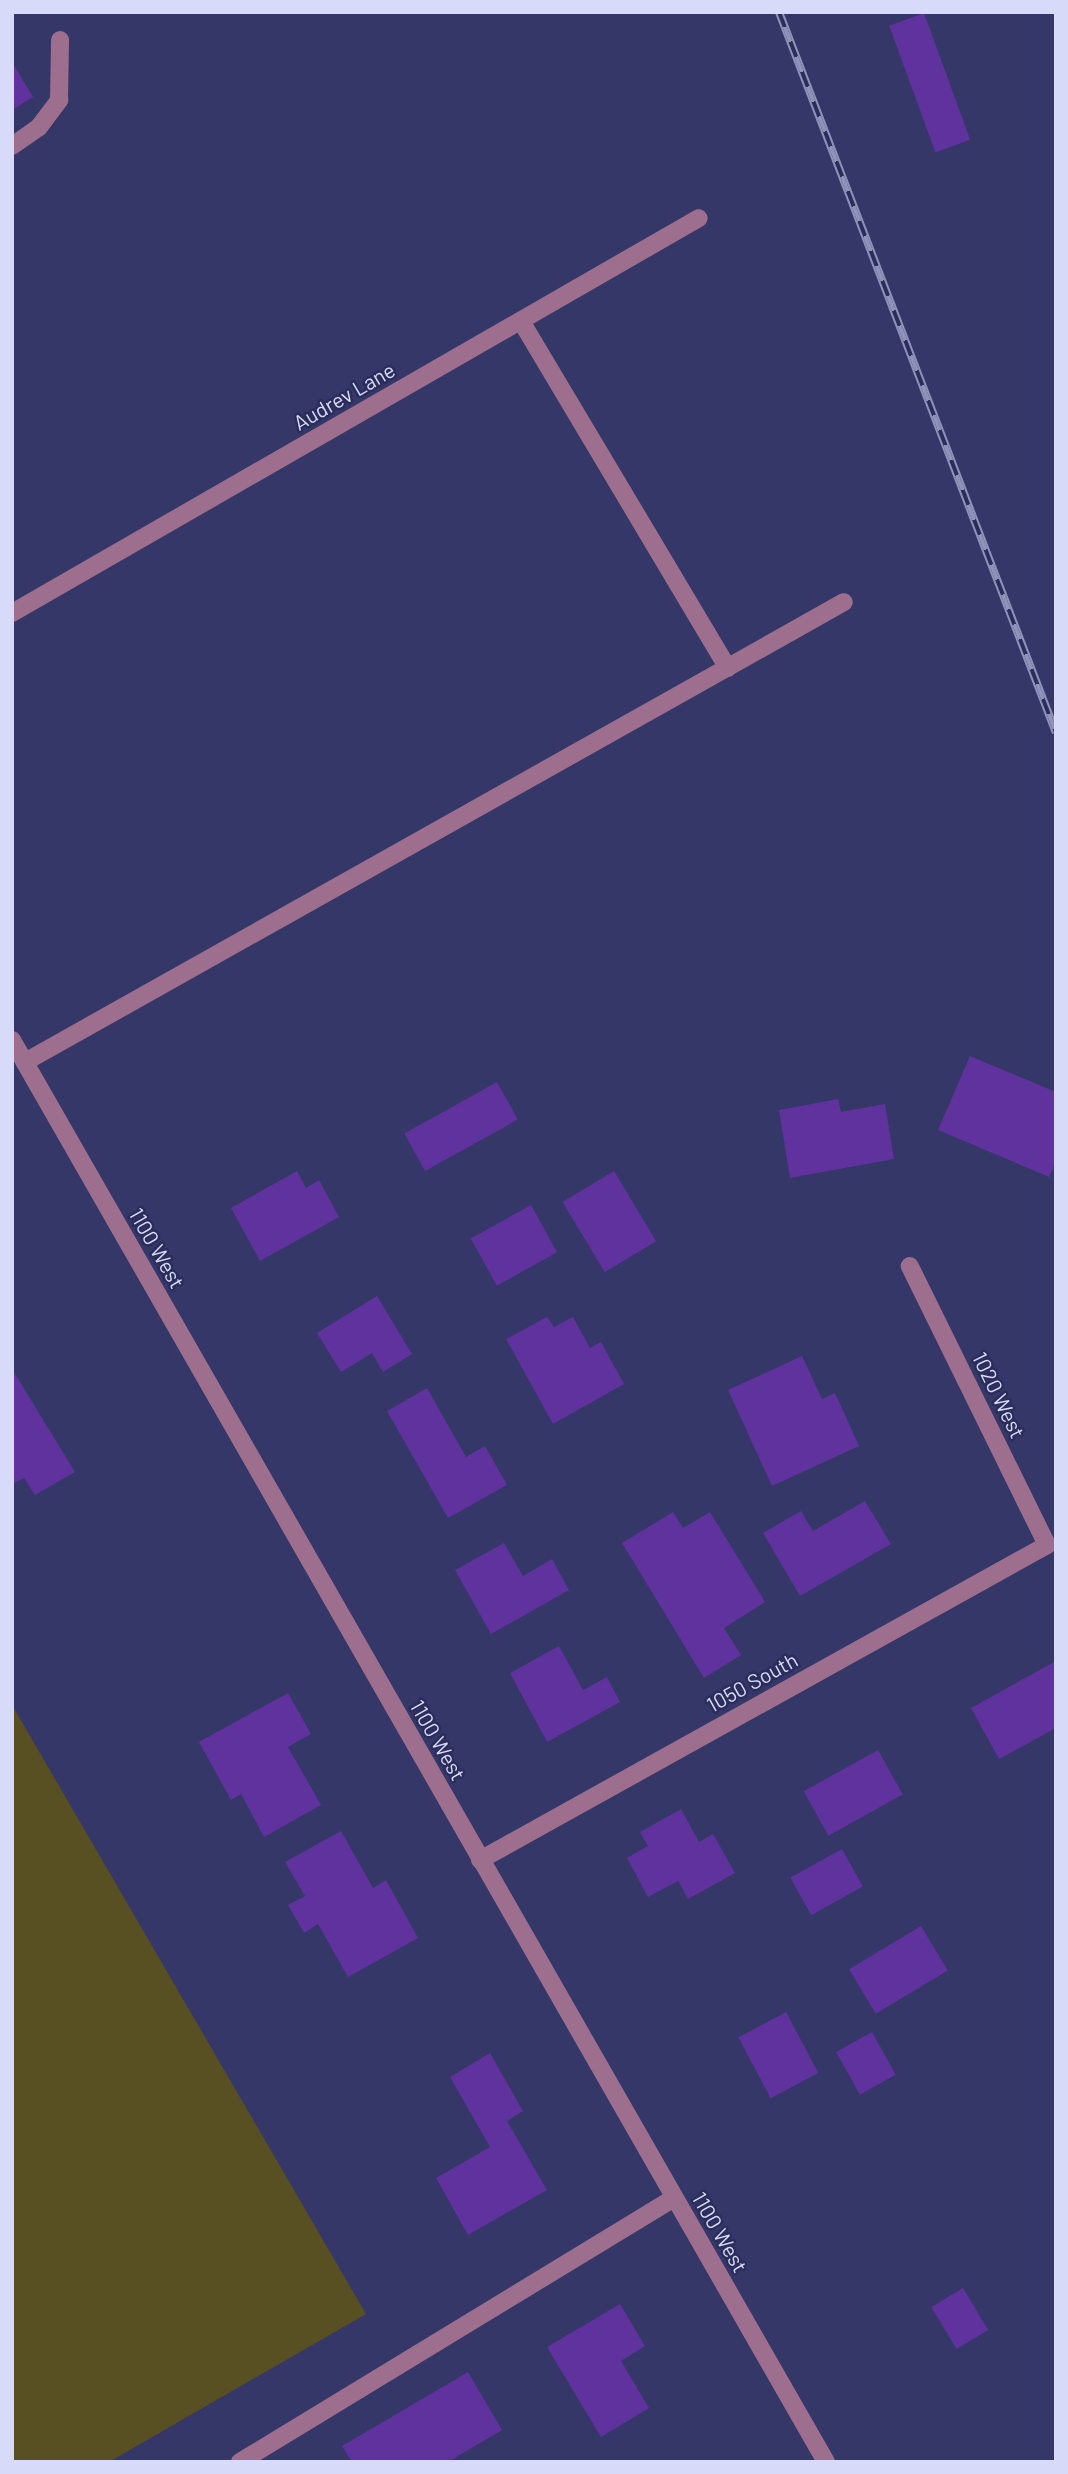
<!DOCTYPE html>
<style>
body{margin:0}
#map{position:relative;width:1068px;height:2474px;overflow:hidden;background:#343767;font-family:Barlow,sans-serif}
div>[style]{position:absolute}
.green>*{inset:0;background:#585023}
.building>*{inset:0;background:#60329d;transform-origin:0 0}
.minor>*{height:18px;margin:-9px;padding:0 9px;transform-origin:9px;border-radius:9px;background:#9d6e8e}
.rail>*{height:8px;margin-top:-4px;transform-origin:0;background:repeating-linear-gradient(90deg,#2b2d5b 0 16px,#9093b9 0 32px);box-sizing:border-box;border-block:2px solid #9093b9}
span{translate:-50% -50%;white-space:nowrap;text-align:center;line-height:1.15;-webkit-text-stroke:5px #2b2d5b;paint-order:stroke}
.street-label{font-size:21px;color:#d7dbf9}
.frame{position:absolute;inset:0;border:14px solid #d7dbf9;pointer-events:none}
</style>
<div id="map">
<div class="green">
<div style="clip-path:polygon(12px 1705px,366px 2314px,109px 2462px,12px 2462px)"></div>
</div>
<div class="building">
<div style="left:924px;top:13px;width:135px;height:37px;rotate:70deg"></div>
<div style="clip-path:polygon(12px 62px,33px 97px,12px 110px)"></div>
<div style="clip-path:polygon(970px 1056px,1056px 1092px,1056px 1162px,1049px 1177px,938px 1130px)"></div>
<div style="left:497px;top:1082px;width:43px;height:106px;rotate:61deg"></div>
<div style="clip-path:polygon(838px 1099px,841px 1112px,885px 1104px,894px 1159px,790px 1178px,779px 1110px)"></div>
<div style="clip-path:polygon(297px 1171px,306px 1188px,319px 1180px,339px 1217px,260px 1261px,231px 1208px)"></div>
<div style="left:614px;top:1171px;width:82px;height:60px;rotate:59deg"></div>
<div style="left:531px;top:1205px;width:54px;height:69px;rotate:61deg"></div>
<div style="clip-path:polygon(377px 1296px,412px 1354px,383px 1372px,372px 1353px,341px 1372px,317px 1333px)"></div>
<div style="clip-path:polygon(547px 1317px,554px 1327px,573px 1317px,590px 1348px,601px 1342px,624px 1384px,553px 1424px,506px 1339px)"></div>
<div style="clip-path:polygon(802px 1356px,822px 1399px,835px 1393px,859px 1446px,772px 1486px,728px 1390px)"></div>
<div style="clip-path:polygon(12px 1369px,75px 1472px,35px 1495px,24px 1478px,12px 1484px)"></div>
<div style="clip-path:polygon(427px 1388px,466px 1457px,485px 1446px,507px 1485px,448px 1518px,387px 1411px)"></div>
<div style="clip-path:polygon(865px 1501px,891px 1544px,800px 1596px,763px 1533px,801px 1511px,813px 1531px)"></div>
<div style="clip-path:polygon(673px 1512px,683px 1528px,710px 1512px,765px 1602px,724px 1628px,741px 1655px,704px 1678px,622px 1543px)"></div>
<div style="clip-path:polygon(504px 1543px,523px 1576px,552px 1559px,569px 1590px,491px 1634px,455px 1570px)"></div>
<div style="clip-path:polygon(559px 1646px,583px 1690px,607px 1677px,620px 1702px,547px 1742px,510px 1673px)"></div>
<div style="clip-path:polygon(1056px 1661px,1056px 1728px,999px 1759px,971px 1708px)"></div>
<div style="clip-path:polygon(288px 1693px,311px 1734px,288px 1747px,321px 1805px,264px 1837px,241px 1794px,231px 1800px,199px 1742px)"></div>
<div style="left:878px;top:1750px;width:51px;height:85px;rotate:61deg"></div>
<div style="clip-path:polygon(681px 1809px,699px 1842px,713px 1834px,735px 1873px,688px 1899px,678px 1881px,648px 1897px,627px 1858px,648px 1846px,640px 1832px)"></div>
<div style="clip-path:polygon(341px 1831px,373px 1888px,386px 1880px,418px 1938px,348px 1977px,318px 1924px,304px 1933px,288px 1905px,305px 1896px,285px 1862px)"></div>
<div style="left:842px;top:1849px;width:43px;height:59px;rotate:61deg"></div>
<div style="left:921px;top:1926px;width:52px;height:84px;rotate:59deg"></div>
<div style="left:786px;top:2012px;width:69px;height:54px;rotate:62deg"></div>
<div style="left:872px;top:2032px;width:49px;height:41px;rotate:61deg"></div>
<div style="clip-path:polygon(490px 2053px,523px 2111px,507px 2121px,547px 2190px,468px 2235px,436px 2178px,490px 2147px,450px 2077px)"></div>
<div style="left:963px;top:2288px;width:49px;height:37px;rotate:59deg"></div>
<div style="clip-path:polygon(620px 2304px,645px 2346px,621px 2361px,649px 2408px,601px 2437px,547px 2347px)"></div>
<div style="clip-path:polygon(468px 2372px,502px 2430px,448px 2462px,352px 2462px,342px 2446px)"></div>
</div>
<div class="minor">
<div style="left:12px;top:146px;width:33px;rotate:-35deg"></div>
<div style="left:39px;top:127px;width:34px;rotate:-53deg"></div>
<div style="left:59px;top:100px;width:60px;rotate:-89deg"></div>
<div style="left:521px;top:321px;width:404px;rotate:59.2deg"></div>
<div style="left:12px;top:613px;width:792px;rotate:-29.9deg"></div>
<div style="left:12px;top:1040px;width:1638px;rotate:60.21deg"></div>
<div style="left:25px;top:1062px;width:939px;rotate:-29.32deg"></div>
<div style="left:480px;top:1860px;width:649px;rotate:-29.05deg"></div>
<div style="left:1047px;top:1545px;width:311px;rotate:-116.2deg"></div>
<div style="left:240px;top:2462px;width:508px;rotate:-31.31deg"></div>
</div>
<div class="rail">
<div style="left:779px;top:12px;width:772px;rotate:68.98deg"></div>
</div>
<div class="street-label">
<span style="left:344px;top:396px;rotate:-30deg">Audrev Lane</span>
<span style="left:157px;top:1248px;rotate:60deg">1100 West</span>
<span style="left:999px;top:1395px;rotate:64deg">1020 West</span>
<span style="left:752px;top:1682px;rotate:-29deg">1050 South</span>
<span style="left:438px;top:1740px;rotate:60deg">1100 West</span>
<span style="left:720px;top:2232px;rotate:60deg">1100 West</span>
</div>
<div class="frame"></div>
</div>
